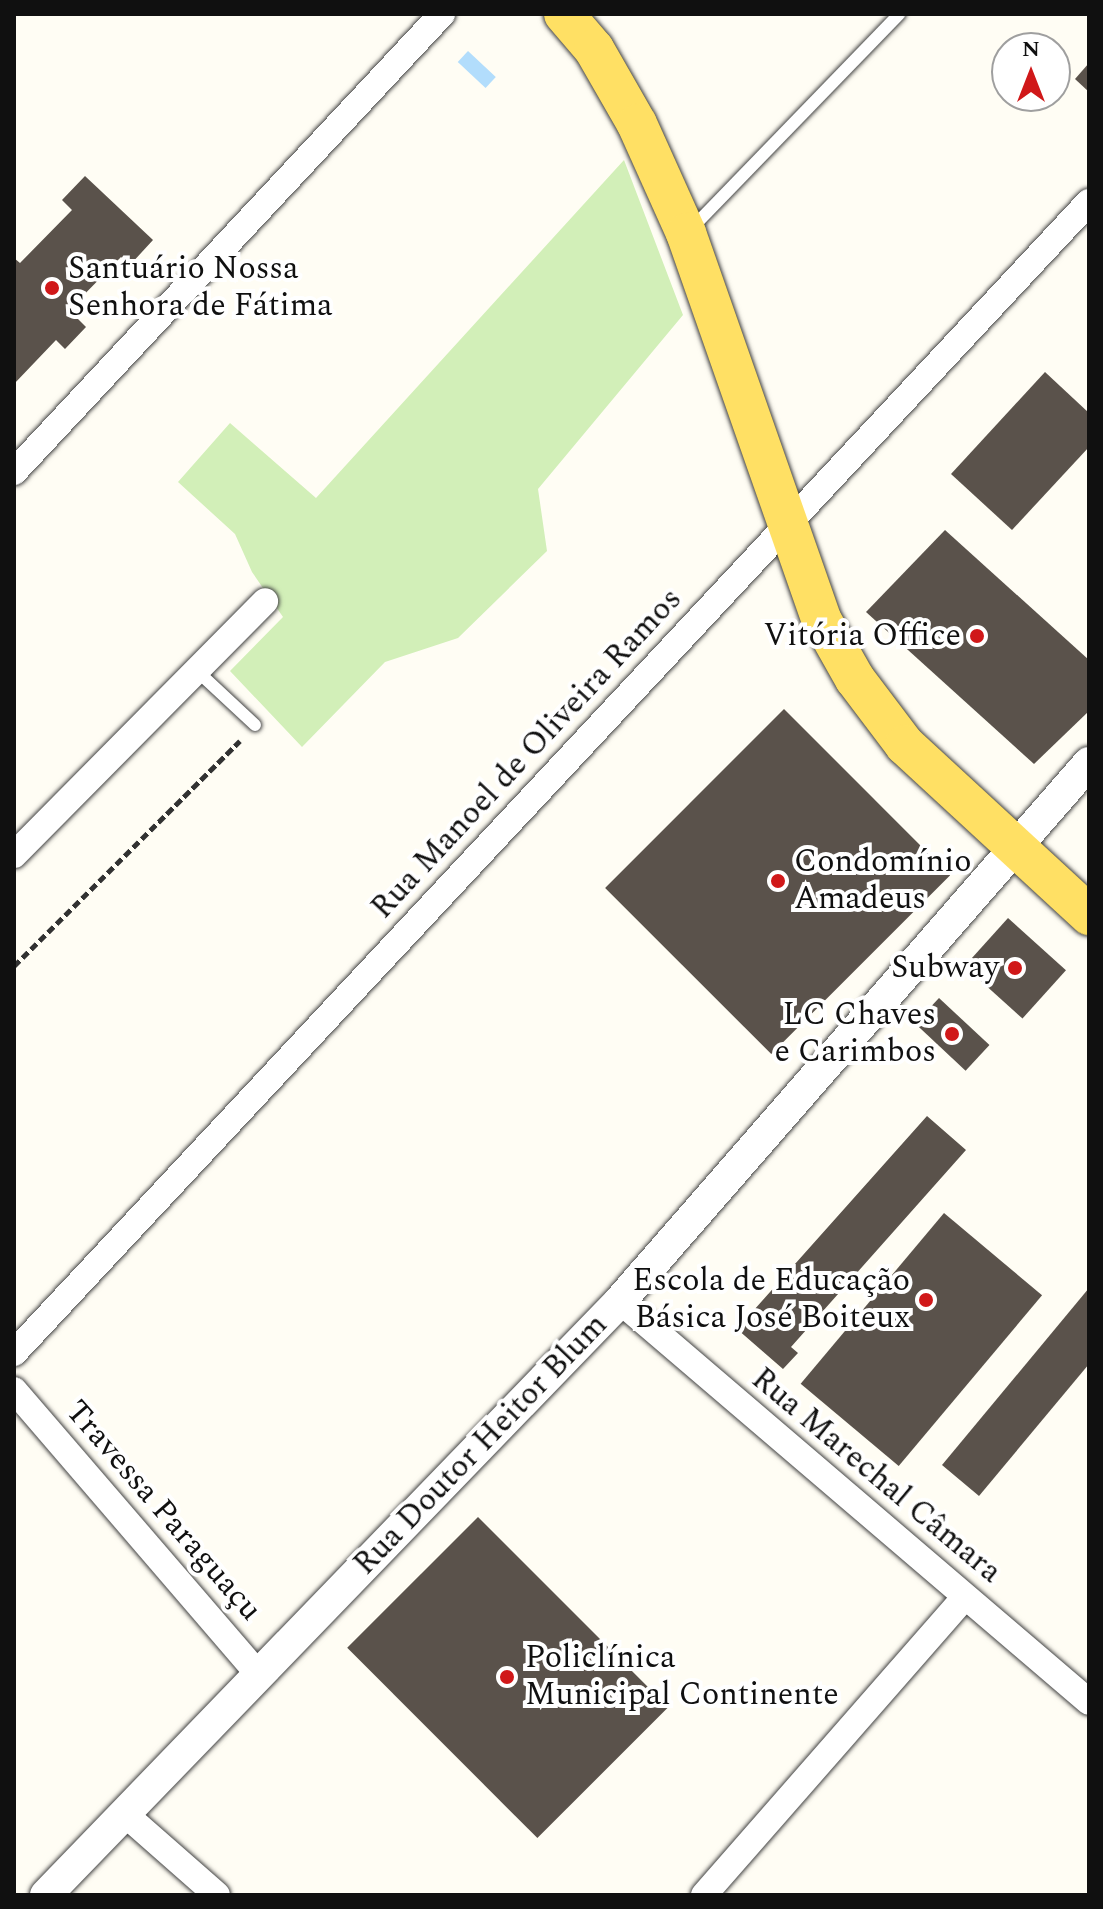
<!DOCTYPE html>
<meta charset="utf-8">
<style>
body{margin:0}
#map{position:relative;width:1103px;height:1909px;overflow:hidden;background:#fffdf4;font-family:Spectral,serif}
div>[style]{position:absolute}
.green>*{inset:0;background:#d2efb8}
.water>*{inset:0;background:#b2ddfc;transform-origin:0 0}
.building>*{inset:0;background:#5a524b;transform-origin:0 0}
.path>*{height:5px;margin-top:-2.5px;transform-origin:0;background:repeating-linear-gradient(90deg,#323232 0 8px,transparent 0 12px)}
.roads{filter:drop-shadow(0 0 2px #434343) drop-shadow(0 0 2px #434343)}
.service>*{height:12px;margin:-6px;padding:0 6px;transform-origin:6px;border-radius:6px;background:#fff}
.minor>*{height:26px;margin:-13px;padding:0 13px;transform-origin:13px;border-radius:13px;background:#fff}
.tertiary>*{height:32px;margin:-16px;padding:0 16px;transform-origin:16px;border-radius:16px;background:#fff}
.primary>*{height:40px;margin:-20px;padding:0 20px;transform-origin:20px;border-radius:20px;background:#ffe064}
.dots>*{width:22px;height:22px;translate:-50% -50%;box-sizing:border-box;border:4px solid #fff;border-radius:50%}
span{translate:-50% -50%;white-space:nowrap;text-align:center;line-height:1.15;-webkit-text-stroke:8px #fff;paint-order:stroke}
.poi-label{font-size:32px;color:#101010}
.left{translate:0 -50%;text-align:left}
.right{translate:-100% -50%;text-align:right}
.street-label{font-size:32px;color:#101010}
.frame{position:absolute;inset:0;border:16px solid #101010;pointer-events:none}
.north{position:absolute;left:991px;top:32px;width:80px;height:80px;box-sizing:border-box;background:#fff;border:2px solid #9f9f9f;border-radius:50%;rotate:0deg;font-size:22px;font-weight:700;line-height:32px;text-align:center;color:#101010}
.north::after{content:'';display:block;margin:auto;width:28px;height:36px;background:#d01819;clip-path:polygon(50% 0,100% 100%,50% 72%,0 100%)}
</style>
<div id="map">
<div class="green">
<div style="clip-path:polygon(624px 160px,683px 315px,538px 489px,547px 551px,458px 638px,385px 662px,302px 747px,230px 671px,283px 617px,252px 572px,235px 534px,178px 482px,230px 423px,316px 498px)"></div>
</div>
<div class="water">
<div style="left:468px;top:51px;width:38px;height:15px;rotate:43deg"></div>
</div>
<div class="building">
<div style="clip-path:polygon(1089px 63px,1089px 92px,1075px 79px)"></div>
<div style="clip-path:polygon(85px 176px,153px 240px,130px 265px,121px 257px,69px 310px,86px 327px,65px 349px,56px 340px,14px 384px,14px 258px,20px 263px,72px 210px,62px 200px)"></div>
<div style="clip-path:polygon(1045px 372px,1089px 413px,1089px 447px,1012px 530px,951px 474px)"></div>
<div style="clip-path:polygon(945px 530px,1089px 660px,1089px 711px,1034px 764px,866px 612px)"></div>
<div style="left:784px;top:709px;width:235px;height:253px;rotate:45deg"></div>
<div style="left:1008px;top:918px;width:78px;height:65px;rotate:42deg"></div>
<div style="left:939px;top:998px;width:69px;height:35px;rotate:43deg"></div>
<div style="clip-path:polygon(927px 1116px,966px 1150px,791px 1347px,798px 1353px,783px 1369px,737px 1329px)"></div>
<div style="left:944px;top:1213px;width:128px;height:223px;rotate:40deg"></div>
<div style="clip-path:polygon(1089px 1288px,1089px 1364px,979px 1496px,942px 1465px)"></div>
<div style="left:478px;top:1517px;width:269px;height:185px;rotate:45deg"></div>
</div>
<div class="path">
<div style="left:14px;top:966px;width:319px;rotate:-44.9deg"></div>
</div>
<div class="roads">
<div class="service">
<div style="left:690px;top:230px;width:301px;rotate:-45.9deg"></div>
<div style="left:195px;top:669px;width:82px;rotate:43deg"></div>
</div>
<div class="minor">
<div style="left:14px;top:472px;width:627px;rotate:-46.94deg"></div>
<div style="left:14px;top:855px;width:357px;rotate:-45.3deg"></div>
<div style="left:620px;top:1301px;width:617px;rotate:40.53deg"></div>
<div style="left:14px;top:1353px;width:1575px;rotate:-46.96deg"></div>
<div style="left:14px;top:1390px;width:377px;rotate:49.3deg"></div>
<div style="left:126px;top:1815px;width:121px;rotate:41.3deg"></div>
<div style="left:704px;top:1895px;width:396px;rotate:-48.8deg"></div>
</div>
<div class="tertiary">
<div style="left:46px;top:1895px;width:826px;rotate:-45.98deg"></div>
<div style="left:620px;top:1301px;width:714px;rotate:-48.92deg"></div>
</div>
<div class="primary">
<div style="left:564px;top:14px;width:46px;rotate:49.4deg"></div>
<div style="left:594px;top:49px;width:86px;rotate:60.2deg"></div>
<div style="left:637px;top:124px;width:120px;rotate:65.8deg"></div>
<div style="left:686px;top:233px;width:409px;rotate:70.7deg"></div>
<div style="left:821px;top:619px;width:69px;rotate:60.5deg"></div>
<div style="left:855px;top:679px;width:83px;rotate:52.9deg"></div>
<div style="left:905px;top:745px;width:251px;rotate:42.7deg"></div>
</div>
</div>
<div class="dots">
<div style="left:52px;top:288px;background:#d01819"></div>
<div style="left:977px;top:636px;background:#d01819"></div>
<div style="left:778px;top:881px;background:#d01819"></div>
<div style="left:1015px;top:968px;background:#d01819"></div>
<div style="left:952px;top:1034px;background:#d01819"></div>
<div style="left:926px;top:1300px;background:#d01819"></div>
<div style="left:507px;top:1677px;background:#d01819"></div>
</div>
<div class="poi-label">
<span class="left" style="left:68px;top:288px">Santuário Nossa<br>Senhora de Fátima</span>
<span class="right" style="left:961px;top:636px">Vitória Office</span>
<span class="left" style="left:794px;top:881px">Condomínio<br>Amadeus</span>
<span class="right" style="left:999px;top:968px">Subway</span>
<span class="right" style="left:936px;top:1034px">LC Chaves<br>e Carimbos</span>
<span class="right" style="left:910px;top:1300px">Escola de Educação<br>Básica José Boiteux</span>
<span class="left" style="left:525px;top:1677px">Policlínica<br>Municipal Continente</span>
</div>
<div class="street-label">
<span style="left:527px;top:754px;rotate:-47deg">Rua Manoel de Oliveira Ramos</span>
<span style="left:481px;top:1445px;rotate:-46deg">Rua Doutor Heitor Blum</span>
<span style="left:876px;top:1476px;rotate:40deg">Rua Marechal Câmara</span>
<span style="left:163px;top:1511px;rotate:49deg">Travessa Paraguaçu</span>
</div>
<div class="frame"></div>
<div class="north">N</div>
</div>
